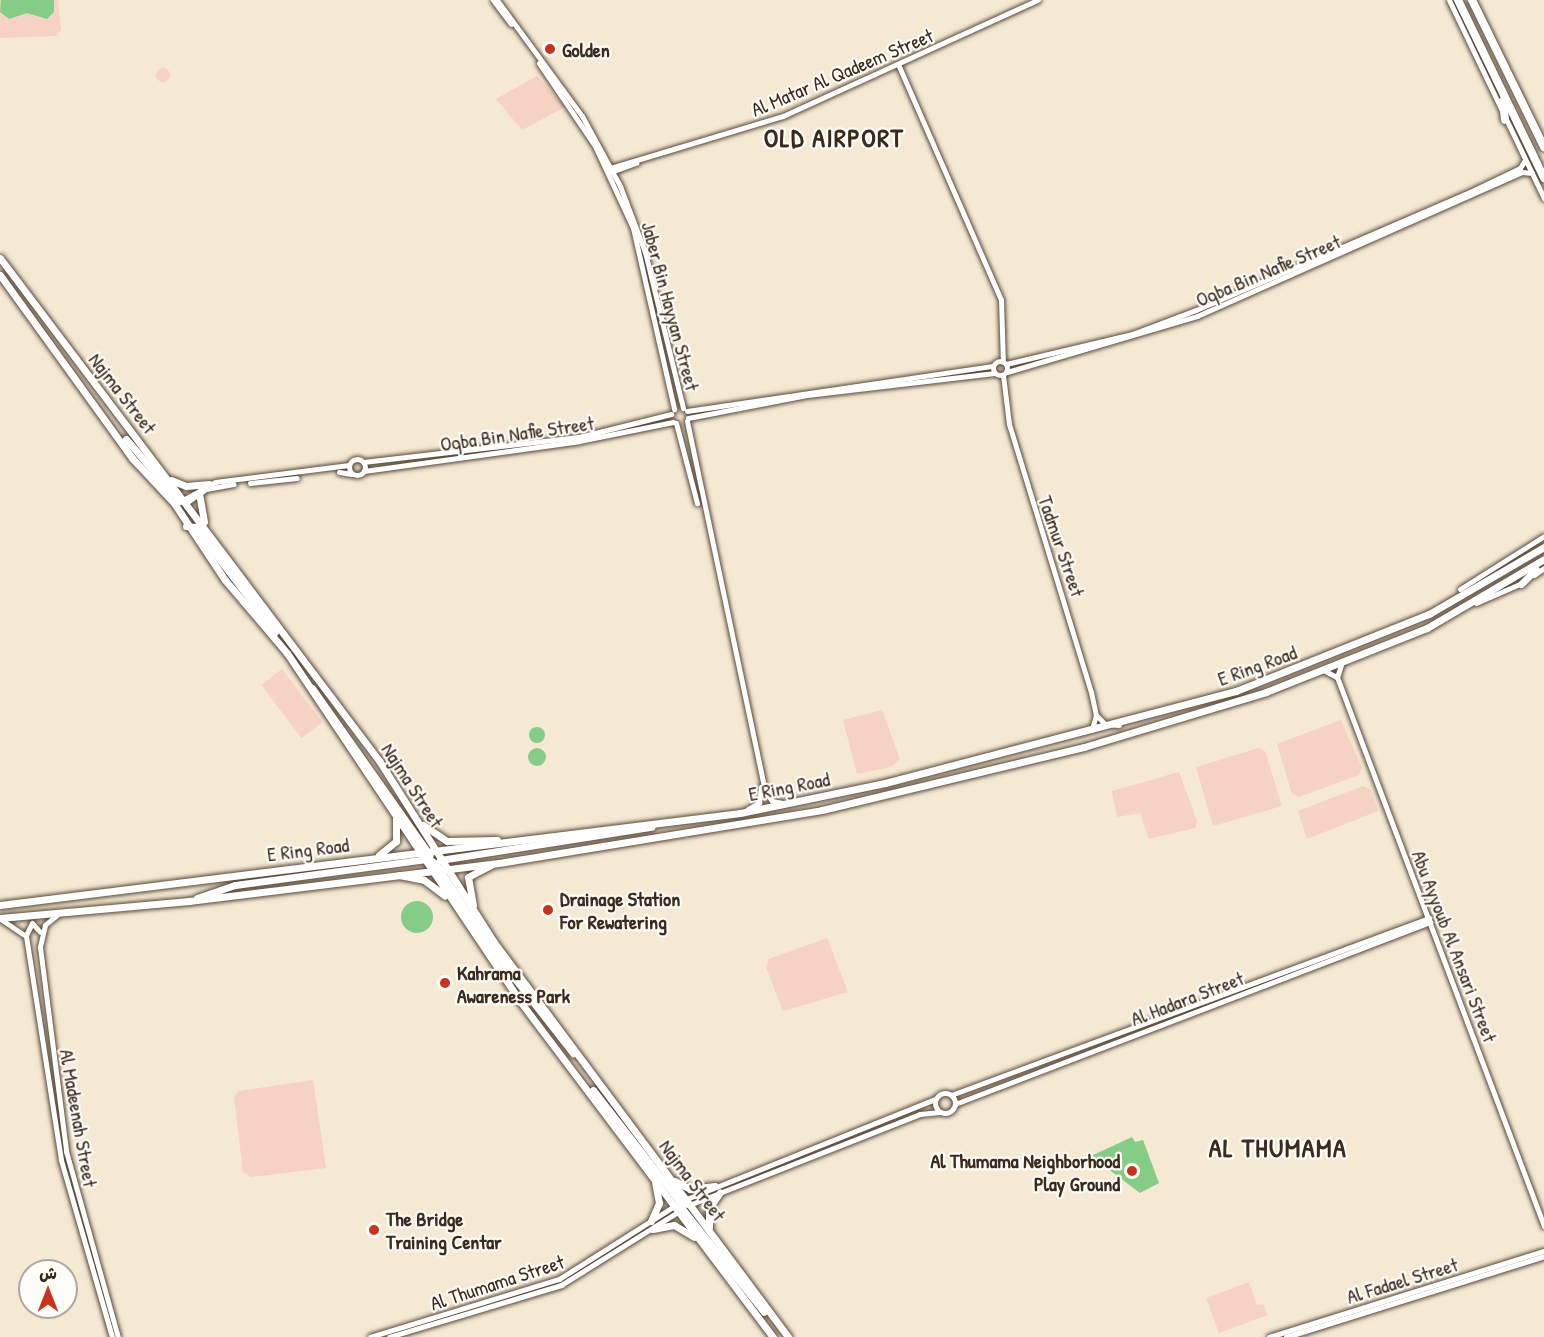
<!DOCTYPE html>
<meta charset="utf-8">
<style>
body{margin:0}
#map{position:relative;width:1544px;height:1337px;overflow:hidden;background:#f5e9d3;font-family:"Patrick Hand","Playpen Sans Arabic",sans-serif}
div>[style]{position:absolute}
.built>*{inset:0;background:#f5d2c2;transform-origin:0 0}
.round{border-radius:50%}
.green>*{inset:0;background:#85cc87}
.roads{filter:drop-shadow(0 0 2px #574739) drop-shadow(0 0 2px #574739)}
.minor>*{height:5px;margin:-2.5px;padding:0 2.5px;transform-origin:2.5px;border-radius:2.5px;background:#fff}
.minor>.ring{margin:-2.5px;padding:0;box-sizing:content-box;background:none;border:5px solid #fff;border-radius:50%}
.major>*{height:7px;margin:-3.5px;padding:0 3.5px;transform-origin:3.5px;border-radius:3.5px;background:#fff}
.highway>*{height:8px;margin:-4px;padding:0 4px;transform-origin:4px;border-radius:4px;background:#fff}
.dots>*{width:16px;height:16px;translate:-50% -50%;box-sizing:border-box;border:3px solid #fdfcf7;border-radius:50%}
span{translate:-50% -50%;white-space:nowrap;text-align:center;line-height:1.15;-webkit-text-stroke:4.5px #fdfcf7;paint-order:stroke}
.poi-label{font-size:20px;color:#3b2a1e;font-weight:700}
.left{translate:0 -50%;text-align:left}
.right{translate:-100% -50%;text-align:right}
.street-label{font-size:20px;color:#3b2a1e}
.district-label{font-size:26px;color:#3b2a1e;font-weight:700;letter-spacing:1.5px}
.north{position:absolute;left:18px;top:1259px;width:60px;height:60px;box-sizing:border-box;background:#fdfcf7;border:2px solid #afa8a0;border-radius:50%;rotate:0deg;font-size:16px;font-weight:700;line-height:24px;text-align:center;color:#3b2a1e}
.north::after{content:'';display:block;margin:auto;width:21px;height:27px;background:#c8321e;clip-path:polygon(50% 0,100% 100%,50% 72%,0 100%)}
</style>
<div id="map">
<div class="built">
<div style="clip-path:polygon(0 0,58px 0,61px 29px,57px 36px,0 38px)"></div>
<div class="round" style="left:156px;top:68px;width:14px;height:14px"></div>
<div style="clip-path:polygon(537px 76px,565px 107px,522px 130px,496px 99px)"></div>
<div style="left:282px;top:669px;width:67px;height:26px;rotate:53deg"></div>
<div style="clip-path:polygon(882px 710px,900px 759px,891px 767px,857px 774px,843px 720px)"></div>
<div style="clip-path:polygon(1341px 720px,1362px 768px,1359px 775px,1299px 797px,1292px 794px,1277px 744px)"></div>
<div style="clip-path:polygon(1259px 748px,1265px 751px,1282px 806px,1213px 826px,1196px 767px)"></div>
<div style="clip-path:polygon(1179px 772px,1197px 821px,1195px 828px,1149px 839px,1140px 813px,1117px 817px,1112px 791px)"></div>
<div style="clip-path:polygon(1363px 786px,1371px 790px,1378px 811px,1307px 839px,1298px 811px)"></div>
<div style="clip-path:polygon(827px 938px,848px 992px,783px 1011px,766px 967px,769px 959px)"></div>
<div style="clip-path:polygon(313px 1080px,326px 1168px,251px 1177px,243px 1172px,234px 1097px,239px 1091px)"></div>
<div style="clip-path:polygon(1249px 1282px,1257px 1305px,1263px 1304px,1268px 1315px,1219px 1333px,1206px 1298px)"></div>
</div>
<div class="green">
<div style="clip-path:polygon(54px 0,54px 12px,47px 19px,27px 13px,9px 19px,0 12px,1px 0)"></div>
<div class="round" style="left:529px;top:727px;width:16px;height:16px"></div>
<div class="round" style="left:528px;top:748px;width:18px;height:18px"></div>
<div class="round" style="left:401px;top:901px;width:32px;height:32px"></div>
<div style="clip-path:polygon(1132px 1137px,1135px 1142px,1143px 1140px,1159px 1183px,1140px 1193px,1091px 1156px)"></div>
</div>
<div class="roads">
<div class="minor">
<div style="left:493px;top:0;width:30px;rotate:53deg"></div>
<div style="left:497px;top:0;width:144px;rotate:53.8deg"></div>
<div style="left:582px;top:116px;width:80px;rotate:61.5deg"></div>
<div style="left:620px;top:186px;width:71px;rotate:69.3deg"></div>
<div style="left:645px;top:252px;width:161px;rotate:76.3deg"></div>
<div style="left:1449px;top:0;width:220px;rotate:64.4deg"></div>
<div style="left:539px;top:63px;width:100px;rotate:56deg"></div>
<div style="left:595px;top:146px;width:90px;rotate:65.1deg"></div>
<div style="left:633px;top:228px;width:186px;rotate:77.2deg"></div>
<div style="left:898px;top:64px;width:257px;rotate:66.4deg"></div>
<div style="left:1001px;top:300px;width:62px;rotate:88.2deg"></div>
<div style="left:607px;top:169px;width:184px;rotate:-16.8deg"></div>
<div style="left:783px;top:116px;width:280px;rotate:-24.5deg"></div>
<div style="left:611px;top:172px;width:27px;rotate:-20deg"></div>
<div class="ring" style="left:993px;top:361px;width:9px;height:9px"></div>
<div style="left:1006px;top:364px;width:130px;rotate:-13.4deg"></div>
<div style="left:1132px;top:334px;width:68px;rotate:-20.6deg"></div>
<div style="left:1196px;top:310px;width:303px;rotate:-23.3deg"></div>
<div style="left:1474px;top:190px;width:51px;rotate:-25.6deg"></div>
<div style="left:1520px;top:168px;width:9px;rotate:-58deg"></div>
<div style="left:1007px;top:372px;width:198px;rotate:-16.4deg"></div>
<div style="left:1197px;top:316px;width:355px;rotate:-23.9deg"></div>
<div style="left:1522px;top:172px;width:10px;rotate:6deg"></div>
<div style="left:1003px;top:375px;width:49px;rotate:83deg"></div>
<div style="left:1009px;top:424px;width:280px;rotate:73deg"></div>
<div style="left:1091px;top:692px;width:24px;rotate:78deg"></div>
<div style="left:1096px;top:715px;width:15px;rotate:106deg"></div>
<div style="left:687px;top:411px;width:309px;rotate:-8.4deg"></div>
<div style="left:688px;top:418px;width:121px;rotate:-10.9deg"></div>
<div style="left:807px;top:395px;width:189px;rotate:-6.7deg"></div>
<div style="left:687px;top:421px;width:378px;rotate:78.1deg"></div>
<div style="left:765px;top:791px;width:12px;rotate:55deg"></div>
<div style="left:772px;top:801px;width:11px;rotate:10deg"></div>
<div style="left:676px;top:423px;width:83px;rotate:75.3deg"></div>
<div class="ring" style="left:349px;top:459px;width:11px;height:11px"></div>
<div style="left:363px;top:462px;width:217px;rotate:-6.6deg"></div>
<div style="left:579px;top:437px;width:95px;rotate:-14deg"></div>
<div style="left:364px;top:471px;width:217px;rotate:-7.9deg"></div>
<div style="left:579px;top:441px;width:96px;rotate:-11.4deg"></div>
<div style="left:339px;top:472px;width:13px;rotate:9deg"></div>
<div style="left:250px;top:483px;width:47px;rotate:-6.1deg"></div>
<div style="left:181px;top:501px;width:39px;rotate:-29deg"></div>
<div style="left:215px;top:482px;width:135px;rotate:-7.2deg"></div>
<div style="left:186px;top:503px;width:24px;rotate:-35deg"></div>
<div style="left:206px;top:489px;width:28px;rotate:-10deg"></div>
<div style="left:1534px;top:575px;width:12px;rotate:-35deg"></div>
<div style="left:1460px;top:589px;width:99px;rotate:-32.2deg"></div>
<div style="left:1476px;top:603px;width:52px;rotate:-23.6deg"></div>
<div style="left:1341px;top:665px;width:13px;rotate:108deg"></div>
<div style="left:1337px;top:677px;width:587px;rotate:69.34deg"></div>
<div style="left:1325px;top:671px;width:13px;rotate:27deg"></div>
<div style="left:1096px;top:715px;width:13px;rotate:45deg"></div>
<div style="left:1105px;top:724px;width:14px;rotate:4deg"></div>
<div style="left:748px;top:809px;width:13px;rotate:-29deg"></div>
<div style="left:759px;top:803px;width:16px;rotate:-83deg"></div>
<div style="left:58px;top:914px;width:17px;rotate:140deg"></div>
<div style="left:45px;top:925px;width:23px;rotate:103deg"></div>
<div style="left:40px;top:947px;width:206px;rotate:82.7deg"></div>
<div style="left:66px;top:1151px;width:193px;rotate:74.4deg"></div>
<div style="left:2px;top:920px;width:29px;rotate:34deg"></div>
<div style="left:26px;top:936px;width:227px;rotate:81.1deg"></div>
<div style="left:61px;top:1160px;width:184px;rotate:73.9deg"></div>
<div style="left:26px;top:935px;width:13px;rotate:-63deg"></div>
<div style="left:32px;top:923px;width:12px;rotate:48deg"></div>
<div class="ring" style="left:935px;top:1093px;width:15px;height:15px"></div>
<div style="left:951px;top:1095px;width:510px;rotate:-20.32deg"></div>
<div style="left:955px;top:1104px;width:509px;rotate:-20.96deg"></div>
<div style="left:684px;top:1200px;width:271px;rotate:-21.9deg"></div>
<div style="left:689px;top:1205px;width:248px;rotate:-21.5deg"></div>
<div style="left:920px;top:1114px;width:20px;rotate:-6deg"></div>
<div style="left:370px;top:1337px;width:198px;rotate:-17.1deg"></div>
<div style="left:559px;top:1279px;width:138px;rotate:-32.3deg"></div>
<div style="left:389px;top:1337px;width:180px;rotate:-16.8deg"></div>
<div style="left:561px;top:1285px;width:142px;rotate:-32deg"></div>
<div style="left:1269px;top:1337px;width:288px;rotate:-17.4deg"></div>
<div style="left:1286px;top:1337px;width:270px;rotate:-17.4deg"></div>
</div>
<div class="major">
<div style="left:0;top:258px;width:631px;rotate:52.98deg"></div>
<div style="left:380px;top:762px;width:212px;rotate:57.7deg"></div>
<div style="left:493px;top:941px;width:494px;rotate:53.3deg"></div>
<div style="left:0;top:275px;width:226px;rotate:54.2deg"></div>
<div style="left:132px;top:458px;width:62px;rotate:47deg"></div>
<div style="left:174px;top:503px;width:92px;rotate:56.5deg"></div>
<div style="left:225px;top:580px;width:96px;rotate:49.7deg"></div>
<div style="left:287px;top:653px;width:417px;rotate:56.2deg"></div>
<div style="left:519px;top:1000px;width:422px;rotate:53deg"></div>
<div style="left:126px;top:439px;width:82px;rotate:49.5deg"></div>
<div style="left:171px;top:480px;width:16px;rotate:22deg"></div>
<div style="left:186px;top:486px;width:23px;rotate:-5deg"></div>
<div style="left:199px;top:493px;width:29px;rotate:80deg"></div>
<div style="left:186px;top:526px;width:9px;rotate:6deg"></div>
<div style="left:195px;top:527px;width:132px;rotate:52.7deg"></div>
<div style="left:1521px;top:584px;width:21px;rotate:-45deg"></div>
<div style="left:312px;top:688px;width:204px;rotate:54.8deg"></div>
<div style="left:423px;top:825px;width:29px;rotate:34deg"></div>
<div style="left:447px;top:841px;width:50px;rotate:-1.1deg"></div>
<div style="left:379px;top:855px;width:22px;rotate:-39deg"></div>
<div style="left:396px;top:841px;width:23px;rotate:-90deg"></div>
<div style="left:424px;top:855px;width:15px;rotate:37deg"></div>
<div style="left:436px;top:864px;width:94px;rotate:57.2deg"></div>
<div style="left:487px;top:943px;width:140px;rotate:52deg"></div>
<div style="left:440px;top:860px;width:214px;rotate:-8.9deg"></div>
<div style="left:399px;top:875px;width:25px;rotate:11deg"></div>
<div style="left:424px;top:880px;width:26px;rotate:37deg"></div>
<div style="left:197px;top:898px;width:40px;rotate:-18.9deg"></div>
<div style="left:235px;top:885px;width:195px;rotate:-7.7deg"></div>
<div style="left:0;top:905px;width:746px;rotate:-7.09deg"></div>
<div style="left:740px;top:813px;width:148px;rotate:-11.7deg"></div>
<div style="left:885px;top:783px;width:363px;rotate:-14.7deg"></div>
<div style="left:1236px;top:691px;width:208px;rotate:-21.8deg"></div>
<div style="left:1429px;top:614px;width:133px;rotate:-30.2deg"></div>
<div style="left:473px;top:905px;width:28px;rotate:-100deg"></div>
<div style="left:468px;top:877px;width:26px;rotate:-28deg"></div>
<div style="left:0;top:918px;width:190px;rotate:-5.1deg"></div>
<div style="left:189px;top:901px;width:318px;rotate:-7deg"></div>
<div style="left:505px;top:862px;width:321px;rotate:-9.3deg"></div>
<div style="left:822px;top:810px;width:269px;rotate:-13.5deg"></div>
<div style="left:1084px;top:747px;width:190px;rotate:-16.8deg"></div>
<div style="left:1266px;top:692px;width:173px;rotate:-21.7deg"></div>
<div style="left:1427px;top:628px;width:136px;rotate:-30.5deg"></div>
<div style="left:593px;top:1090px;width:142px;rotate:52.2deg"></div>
<div style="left:680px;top:1202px;width:11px;rotate:15deg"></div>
<div style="left:675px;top:1181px;width:17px;rotate:28deg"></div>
<div style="left:690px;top:1189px;width:25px;rotate:-7deg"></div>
<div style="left:680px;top:1206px;width:135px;rotate:51.6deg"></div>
<div style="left:651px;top:1221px;width:20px;rotate:-66deg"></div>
<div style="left:659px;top:1203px;width:20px;rotate:-101deg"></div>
<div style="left:709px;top:1227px;width:19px;rotate:-90deg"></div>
<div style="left:709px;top:1208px;width:19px;rotate:-55deg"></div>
<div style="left:653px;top:1229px;width:21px;rotate:-11deg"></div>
<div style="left:674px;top:1225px;width:23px;rotate:31deg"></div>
</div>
<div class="highway">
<div style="left:1458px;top:0;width:198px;rotate:64.2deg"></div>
<div style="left:1472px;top:0;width:164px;rotate:63.9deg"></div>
<div style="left:1503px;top:101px;width:19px;rotate:84deg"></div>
</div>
</div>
<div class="dots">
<div style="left:550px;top:49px;background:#c8321e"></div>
<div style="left:548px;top:910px;background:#c8321e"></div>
<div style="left:445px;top:983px;background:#c8321e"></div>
<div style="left:1132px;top:1171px;background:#c8321e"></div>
<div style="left:374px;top:1230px;background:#c8321e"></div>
</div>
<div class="poi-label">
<span class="left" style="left:562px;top:49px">Golden</span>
<span class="left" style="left:560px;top:910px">Drainage Station<br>For Rewatering</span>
<span class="left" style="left:457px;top:984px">Kahrama<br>Awareness Park</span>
<span class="right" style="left:1120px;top:1172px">Al Thumama Neighborhood<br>Play Ground</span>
<span class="left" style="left:386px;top:1230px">The Bridge<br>Training Centar</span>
</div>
<div class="street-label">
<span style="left:842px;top:72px;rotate:-23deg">Al Matar Al Qadeem Street</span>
<span style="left:1268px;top:270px;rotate:-23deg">Oqba Bin Nafie Street</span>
<span style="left:671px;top:306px;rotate:75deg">Jaber Bin Hayyan Street</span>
<span style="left:123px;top:393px;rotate:52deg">Najma Street</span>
<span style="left:517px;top:433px;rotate:-8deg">Oqba Bin Nafie Street</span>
<span style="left:1062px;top:546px;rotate:71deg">Tadmur Street</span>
<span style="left:1257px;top:665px;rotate:-20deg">E Ring Road</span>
<span style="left:413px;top:785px;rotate:57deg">Najma Street</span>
<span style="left:789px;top:786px;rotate:-11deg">E Ring Road</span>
<span style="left:308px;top:849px;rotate:-7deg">E Ring Road</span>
<span style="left:1455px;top:946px;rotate:69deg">Abu Ayyoub Al Ansari Street</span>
<span style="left:1187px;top:998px;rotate:-21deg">Al Hadara Street</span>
<span style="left:79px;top:1118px;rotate:80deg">Al Madeenah Street</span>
<span style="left:693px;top:1180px;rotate:53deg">Najma Street</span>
<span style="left:1402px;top:1280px;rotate:-17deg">Al Fadael Street</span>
<span style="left:497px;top:1282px;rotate:-18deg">Al Thumama Street</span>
</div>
<div class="district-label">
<span style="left:834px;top:138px">OLD AIRPORT</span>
<span style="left:1278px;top:1148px">AL THUMAMA</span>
</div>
<div class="north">ش</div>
</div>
